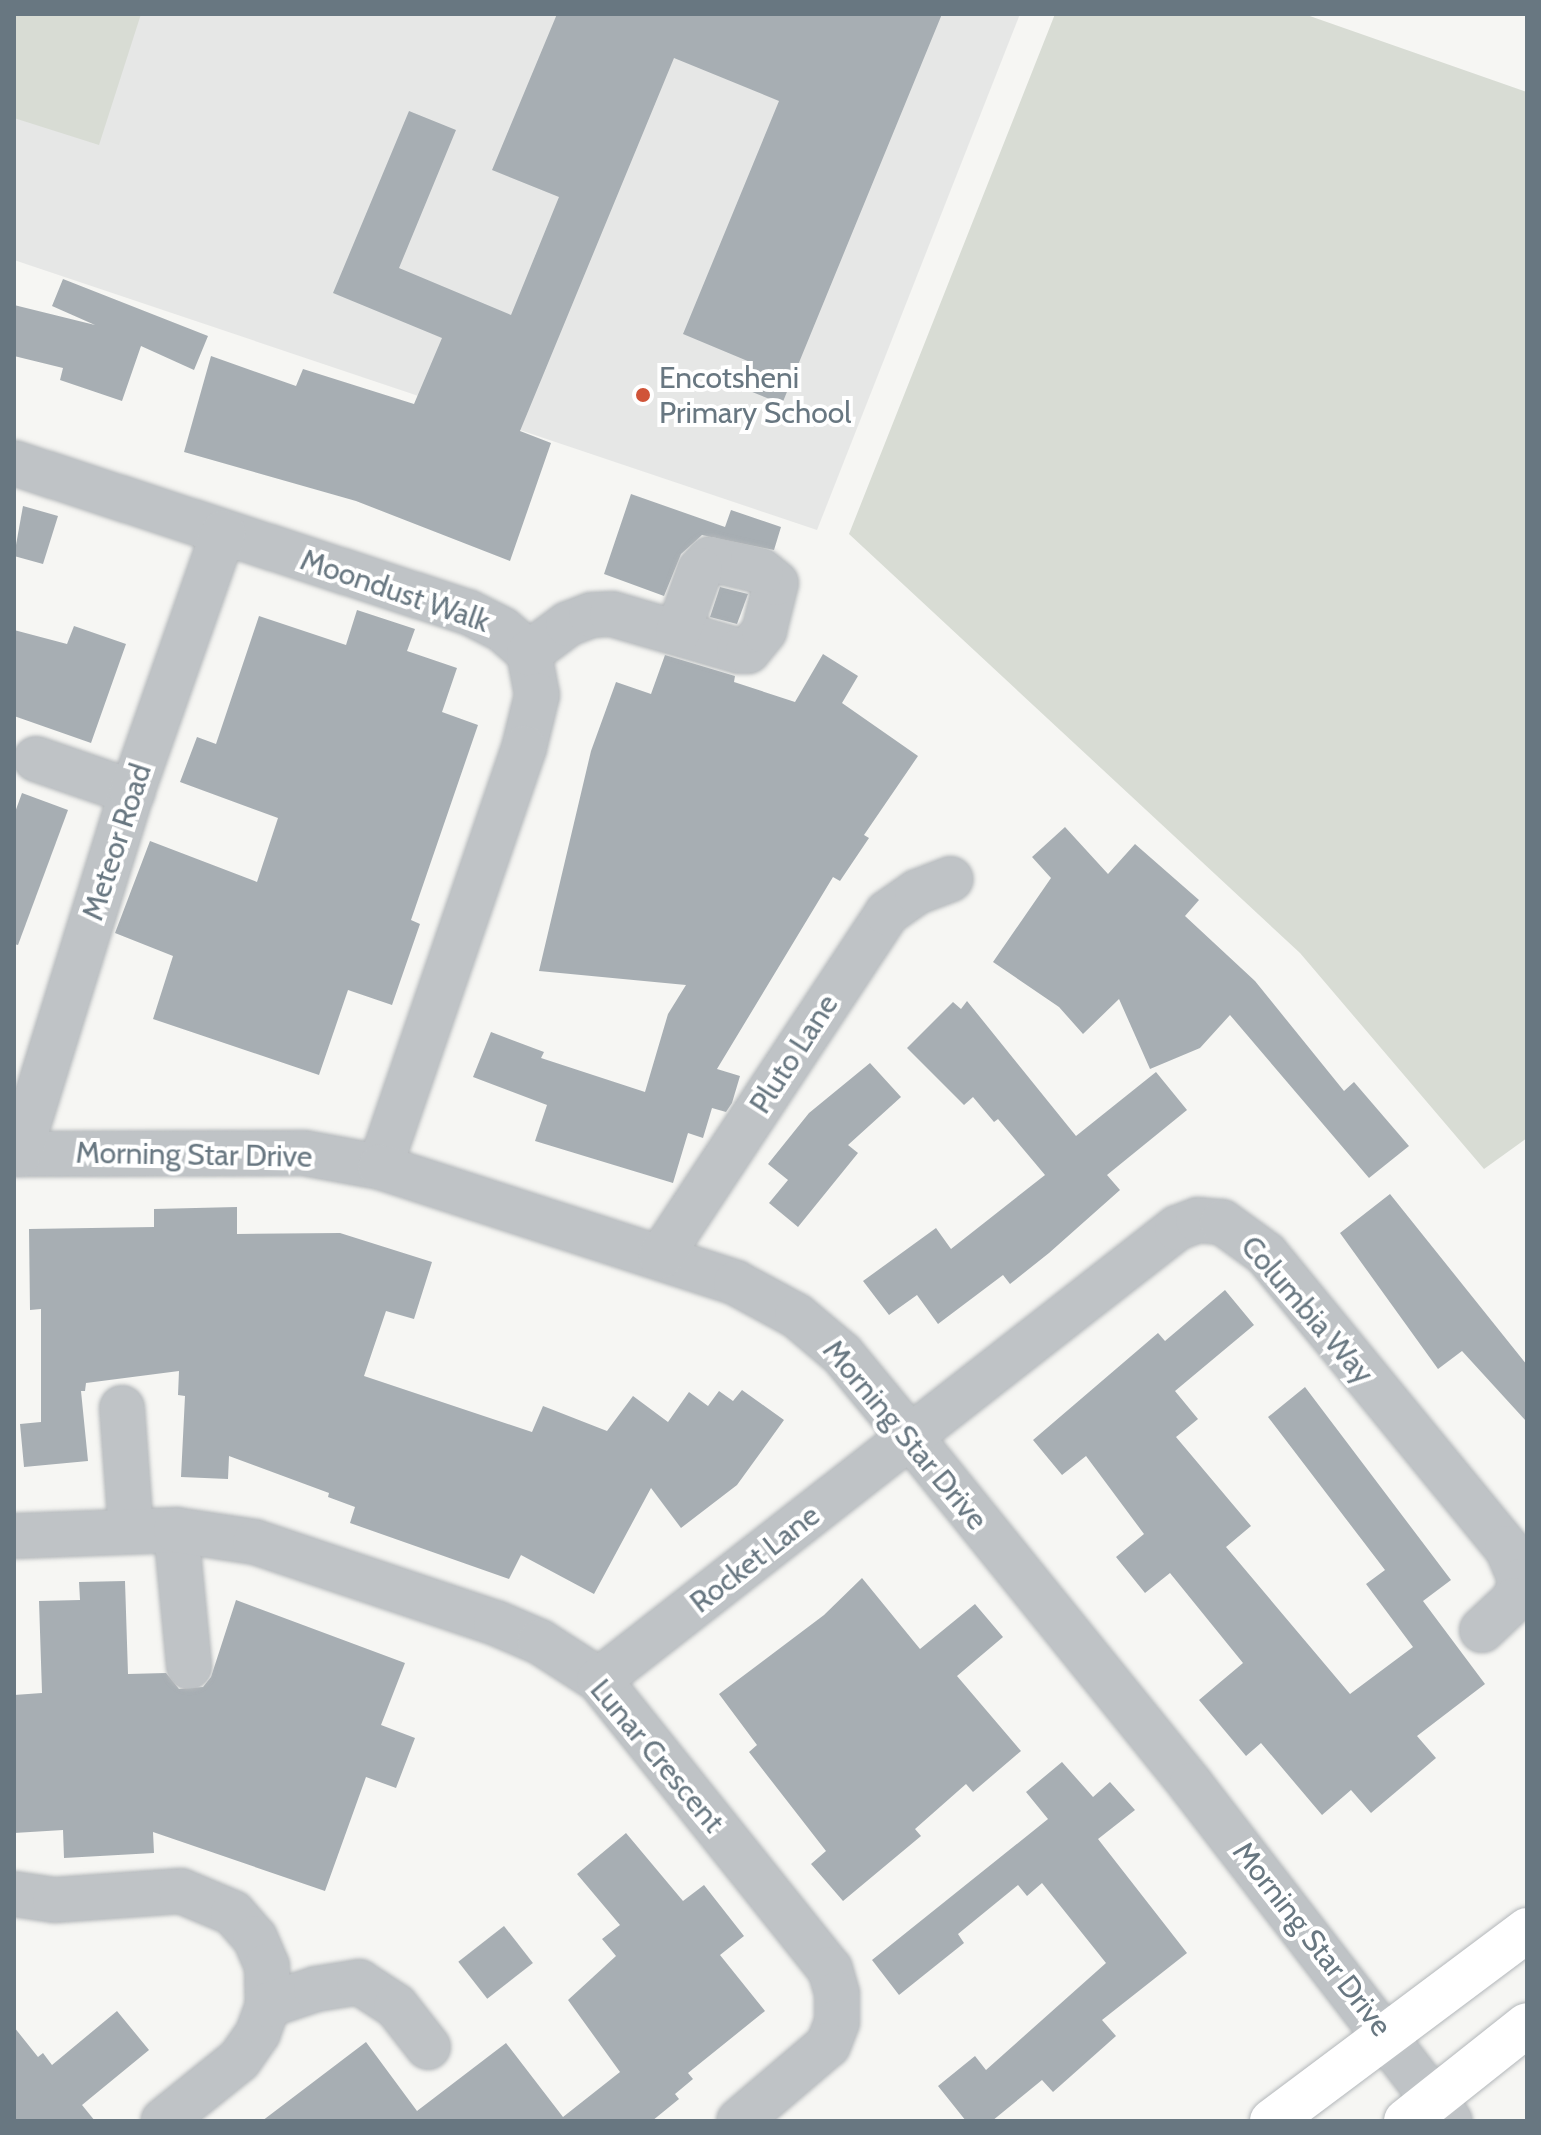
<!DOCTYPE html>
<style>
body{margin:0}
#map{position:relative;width:1541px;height:2135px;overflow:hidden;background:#f6f6f3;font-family:Cabin,sans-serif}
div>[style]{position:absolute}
.built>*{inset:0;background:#e6e7e6}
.green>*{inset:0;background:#d8dcd4}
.building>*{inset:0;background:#a7aeb3;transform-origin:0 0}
.roads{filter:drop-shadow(0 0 2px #b3b7ba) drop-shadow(0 0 2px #b3b7ba)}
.minor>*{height:44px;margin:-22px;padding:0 22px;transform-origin:22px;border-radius:22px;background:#bfc3c6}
.major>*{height:44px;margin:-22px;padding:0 22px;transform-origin:22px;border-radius:22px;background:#fff}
.dots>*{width:22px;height:22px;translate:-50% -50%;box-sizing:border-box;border:4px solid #fff;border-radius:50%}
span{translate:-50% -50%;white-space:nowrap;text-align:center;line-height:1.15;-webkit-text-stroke:8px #fff;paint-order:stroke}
.poi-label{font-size:30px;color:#687781}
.left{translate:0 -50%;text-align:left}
.street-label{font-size:30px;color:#687781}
.frame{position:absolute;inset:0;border:16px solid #687781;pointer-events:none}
</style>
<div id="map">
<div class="built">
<div style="clip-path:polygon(14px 14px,1020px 14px,817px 530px,14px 260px)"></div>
</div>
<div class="green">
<div style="clip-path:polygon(14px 14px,141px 14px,99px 145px,14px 118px)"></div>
<div style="clip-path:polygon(1055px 14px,1304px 14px,1527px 92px,1527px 1138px,1484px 1169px,1300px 953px,849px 534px)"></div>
</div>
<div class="building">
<div style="clip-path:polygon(557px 14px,942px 14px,782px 404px,740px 387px,750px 362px,683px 334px,779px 101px,674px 58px,520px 431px,551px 443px,510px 561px,356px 501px,184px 452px,211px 356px,296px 386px,303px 369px,414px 404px,442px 338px,333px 293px,409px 111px,456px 130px,399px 268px,511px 315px,559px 197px,492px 170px)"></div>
<div style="clip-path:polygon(63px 279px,208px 336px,194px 370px,141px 346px,122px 401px,60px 380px,63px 368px,14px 356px,14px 305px,95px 325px,52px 306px)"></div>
<div style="clip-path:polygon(631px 494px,725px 527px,731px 510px,781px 527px,774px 550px,702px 535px,681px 554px,664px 596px,604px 574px)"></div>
<div style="clip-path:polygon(23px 506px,58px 516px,43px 564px,14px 556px)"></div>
<div style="clip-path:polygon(720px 587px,748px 594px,737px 624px,710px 617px)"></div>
<div style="clip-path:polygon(357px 610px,415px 629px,407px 651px,457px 668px,442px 712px,478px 725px,411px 920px,420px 924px,392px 1005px,348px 990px,319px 1075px,153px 1019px,173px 956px,115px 933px,150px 841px,257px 882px,278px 818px,180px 782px,197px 737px,216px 744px,259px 616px,346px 645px)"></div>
<div style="clip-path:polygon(74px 626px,126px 644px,91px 743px,14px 716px,14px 630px,67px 644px)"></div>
<div style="clip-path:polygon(823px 654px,858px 676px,842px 703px,918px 756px,864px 835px,869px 838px,840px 881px,833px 877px,717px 1069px,740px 1076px,732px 1103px,726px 1112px,712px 1108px,703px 1138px,688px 1133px,673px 1183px,535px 1141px,547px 1105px,473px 1077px,491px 1032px,544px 1052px,541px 1058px,645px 1092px,668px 1014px,686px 985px,539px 971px,591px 751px,616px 682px,651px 694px,665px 655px,735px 676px,734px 682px,795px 702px)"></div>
<div style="clip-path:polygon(22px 793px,68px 810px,18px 945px,14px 944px,14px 815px)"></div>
<div style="clip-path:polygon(1065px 827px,1108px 874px,1135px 844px,1199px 900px,1185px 916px,1255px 981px,1344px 1091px,1354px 1082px,1409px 1146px,1369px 1178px,1230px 1015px,1200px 1048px,1150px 1069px,1119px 999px,1083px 1034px,1059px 1007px,993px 962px,1051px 878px,1032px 857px)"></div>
<div style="clip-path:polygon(967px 1001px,1076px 1136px,1156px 1072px,1187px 1110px,1107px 1175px,1120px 1190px,1049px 1253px,1010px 1284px,1003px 1275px,938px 1324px,917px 1295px,889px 1315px,863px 1281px,936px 1228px,951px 1249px,1045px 1175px,998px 1119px,994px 1122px,973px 1097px,964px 1105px,907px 1048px,953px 1002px,961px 1009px)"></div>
<div style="clip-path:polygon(870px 1063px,901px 1097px,848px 1145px,858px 1153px,798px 1227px,769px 1203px,788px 1180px,768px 1164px,809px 1113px)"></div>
<div style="clip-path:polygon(1390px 1194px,1527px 1365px,1527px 1422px,1462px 1351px,1438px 1369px,1340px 1233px)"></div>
<div style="clip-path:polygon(237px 1207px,237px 1234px,340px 1233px,432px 1262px,414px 1319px,386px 1311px,364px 1376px,532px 1432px,543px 1406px,607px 1431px,633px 1396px,668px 1422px,689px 1392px,708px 1406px,719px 1391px,733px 1401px,742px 1390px,784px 1420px,737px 1485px,681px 1528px,651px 1488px,594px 1594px,521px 1555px,509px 1579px,350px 1523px,355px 1507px,328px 1497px,329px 1493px,229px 1456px,228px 1479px,181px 1477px,185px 1396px,178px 1395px,179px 1371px,86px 1383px,85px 1391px,81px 1391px,88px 1461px,24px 1467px,20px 1424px,41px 1422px,41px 1309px,30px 1310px,29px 1229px,154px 1227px,154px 1209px)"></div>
<div style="clip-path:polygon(1225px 1290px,1254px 1325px,1175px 1391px,1198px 1419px,1176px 1437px,1251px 1526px,1226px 1547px,1350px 1694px,1413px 1647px,1366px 1584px,1385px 1570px,1268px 1417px,1305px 1387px,1451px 1580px,1423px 1601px,1485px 1684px,1417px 1736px,1436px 1758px,1371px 1813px,1351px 1790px,1322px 1815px,1261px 1743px,1246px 1756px,1199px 1700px,1243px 1663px,1170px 1573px,1145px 1593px,1116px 1557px,1144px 1534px,1086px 1456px,1062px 1475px,1033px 1440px,1158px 1333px,1165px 1341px)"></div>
<div style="clip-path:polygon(862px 1578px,920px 1649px,975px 1604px,1003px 1637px,957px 1676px,1021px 1751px,973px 1792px,966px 1784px,915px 1829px,921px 1836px,843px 1901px,811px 1864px,826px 1851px,749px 1752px,757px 1745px,719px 1694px,824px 1615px)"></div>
<div style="clip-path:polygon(125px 1581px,128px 1674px,166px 1673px,179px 1689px,203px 1687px,211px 1677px,236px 1600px,405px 1663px,381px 1725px,415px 1738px,396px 1788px,366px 1777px,325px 1891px,153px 1832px,154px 1853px,64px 1858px,63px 1830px,14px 1833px,14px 1695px,42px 1693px,39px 1601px,80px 1600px,79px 1582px)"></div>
<div style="clip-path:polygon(1062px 1762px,1093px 1797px,1110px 1782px,1135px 1810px,1098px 1839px,1187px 1953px,1102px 2020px,1116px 2036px,1053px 2092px,1042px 2080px,992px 2121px,966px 2121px,938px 2086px,975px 2056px,986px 2070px,1106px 1963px,1042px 1883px,1027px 1896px,1018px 1885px,958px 1934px,964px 1943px,899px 1995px,872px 1960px,1048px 1819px,1026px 1792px)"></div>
<div style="clip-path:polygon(626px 1833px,683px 1901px,704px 1885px,744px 1936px,720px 1955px,765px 2011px,688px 2073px,693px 2079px,675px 2094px,679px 2099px,652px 2121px,262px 2121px,366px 2042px,417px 2111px,506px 2043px,563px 2117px,620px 2072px,568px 2000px,616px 1956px,602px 1939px,620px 1925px,577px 1874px)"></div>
<div style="left:504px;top:1926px;width:47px;height:58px;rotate:52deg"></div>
<div style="clip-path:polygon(117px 2011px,149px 2050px,82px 2105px,95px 2121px,14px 2121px,14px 2027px,38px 2057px,43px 2053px,52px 2065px)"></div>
</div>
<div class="roads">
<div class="minor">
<div style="left:14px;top:463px;width:478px;rotate:18.2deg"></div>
<div style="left:468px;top:612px;width:39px;rotate:27deg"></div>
<div style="left:503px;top:630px;width:35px;rotate:41deg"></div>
<div style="left:529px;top:653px;width:43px;rotate:79.2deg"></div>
<div style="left:537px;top:695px;width:55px;rotate:103.8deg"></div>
<div style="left:524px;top:748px;width:443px;rotate:109deg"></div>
<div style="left:529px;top:653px;width:49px;rotate:-36.6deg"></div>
<div style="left:568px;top:624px;width:25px;rotate:-21deg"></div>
<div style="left:591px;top:615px;width:21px;rotate:-3deg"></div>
<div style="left:612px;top:614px;width:132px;rotate:16.2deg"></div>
<div style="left:739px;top:651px;width:9px"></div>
<div style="left:748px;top:651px;width:26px;rotate:-51deg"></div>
<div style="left:764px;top:631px;width:49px;rotate:-76deg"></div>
<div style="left:776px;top:583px;width:19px;rotate:-141deg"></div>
<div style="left:761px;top:571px;width:52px;rotate:-166.8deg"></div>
<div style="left:710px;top:559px;width:15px;rotate:132deg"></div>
<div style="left:700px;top:570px;width:66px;rotate:109.5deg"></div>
<div style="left:36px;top:759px;width:102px;rotate:19deg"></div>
<div style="left:14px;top:1154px;width:290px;rotate:-0.2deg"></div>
<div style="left:304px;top:1153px;width:77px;rotate:10.4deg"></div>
<div style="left:380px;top:1167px;width:374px;rotate:18deg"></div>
<div style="left:736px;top:1283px;width:69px;rotate:28.4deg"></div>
<div style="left:797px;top:1316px;width:59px;rotate:40.2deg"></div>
<div style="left:842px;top:1354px;width:110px;rotate:50.5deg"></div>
<div style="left:912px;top:1439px;width:444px;rotate:51.1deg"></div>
<div style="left:1191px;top:1785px;width:424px;rotate:52.4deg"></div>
<div style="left:19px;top:1154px;width:379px;rotate:-72.7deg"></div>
<div style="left:132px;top:792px;width:275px;rotate:-70.6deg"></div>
<div style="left:661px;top:1256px;width:411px;rotate:-56.6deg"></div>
<div style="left:887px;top:913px;width:37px;rotate:-35deg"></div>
<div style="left:917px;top:892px;width:36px;rotate:-21deg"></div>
<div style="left:122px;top:1408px;width:122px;rotate:85.8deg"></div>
<div style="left:176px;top:1530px;width:137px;rotate:84.5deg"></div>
<div style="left:14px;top:1536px;width:162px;rotate:-2.1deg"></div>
<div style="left:176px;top:1530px;width:80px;rotate:8.6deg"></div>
<div style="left:255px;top:1542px;width:254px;rotate:18.6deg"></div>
<div style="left:496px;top:1623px;width:48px;rotate:23.4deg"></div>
<div style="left:540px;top:1642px;width:70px;rotate:32.8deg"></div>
<div style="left:599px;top:1680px;width:370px;rotate:51.4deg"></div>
<div style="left:830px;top:1969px;width:26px;rotate:74deg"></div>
<div style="left:837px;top:1994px;width:28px;rotate:90deg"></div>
<div style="left:837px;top:2022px;width:25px;rotate:111deg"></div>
<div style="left:828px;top:2045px;width:117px;rotate:139.5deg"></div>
<div style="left:599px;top:1680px;width:734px;rotate:-38.03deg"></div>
<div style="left:1177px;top:1228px;width:22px;rotate:-21deg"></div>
<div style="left:1198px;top:1220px;width:24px;rotate:5deg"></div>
<div style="left:1222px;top:1222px;width:54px;rotate:36deg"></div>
<div style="left:1266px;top:1254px;width:380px;rotate:50.7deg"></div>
<div style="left:1507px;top:1548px;width:36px;rotate:67deg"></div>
<div style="left:1521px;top:1581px;width:20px;rotate:110deg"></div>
<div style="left:1514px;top:1600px;width:44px;rotate:136.8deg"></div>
<div style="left:14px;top:1894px;width:41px;rotate:8.3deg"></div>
<div style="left:55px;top:1900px;width:126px;rotate:-4.1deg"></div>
<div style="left:181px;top:1891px;width:56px;rotate:22.9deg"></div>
<div style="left:233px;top:1913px;width:33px;rotate:49deg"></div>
<div style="left:255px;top:1938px;width:30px;rotate:67deg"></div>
<div style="left:267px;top:1966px;width:39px;rotate:89deg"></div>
<div style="left:268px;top:2005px;width:30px;rotate:110deg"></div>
<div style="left:258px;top:2033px;width:33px;rotate:125deg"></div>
<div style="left:239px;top:2060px;width:97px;rotate:141.2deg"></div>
<div style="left:268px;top:2005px;width:51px;rotate:-18.4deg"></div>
<div style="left:316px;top:1989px;width:44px;rotate:-9.2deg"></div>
<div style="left:359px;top:1982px;width:44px;rotate:33deg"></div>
<div style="left:396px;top:2006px;width:52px;rotate:52deg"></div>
</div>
<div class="major">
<div style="left:1272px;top:2121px;width:319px;rotate:-36.8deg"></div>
<div style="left:1406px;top:2121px;width:154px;rotate:-38.4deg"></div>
</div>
</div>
<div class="dots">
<div style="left:643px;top:395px;background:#d05438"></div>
</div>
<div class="poi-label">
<span class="left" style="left:659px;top:395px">Encotsheni<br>Primary School</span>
</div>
<div class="street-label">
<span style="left:395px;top:591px;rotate:19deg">Moondust Walk</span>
<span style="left:117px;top:842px;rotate:-72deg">Meteor Road</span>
<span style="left:794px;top:1054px;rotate:-57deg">Pluto Lane</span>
<span style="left:194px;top:1155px;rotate:1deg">Morning Star Drive</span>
<span style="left:1307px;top:1310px;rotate:49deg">Columbia Way</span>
<span style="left:905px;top:1435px;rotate:50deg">Morning Star Drive</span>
<span style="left:755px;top:1559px;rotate:-38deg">Rocket Lane</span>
<span style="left:657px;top:1756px;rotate:50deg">Lunar Crescent</span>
<span style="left:1312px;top:1939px;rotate:52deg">Morning Star Drive</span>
</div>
<div class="frame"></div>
</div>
